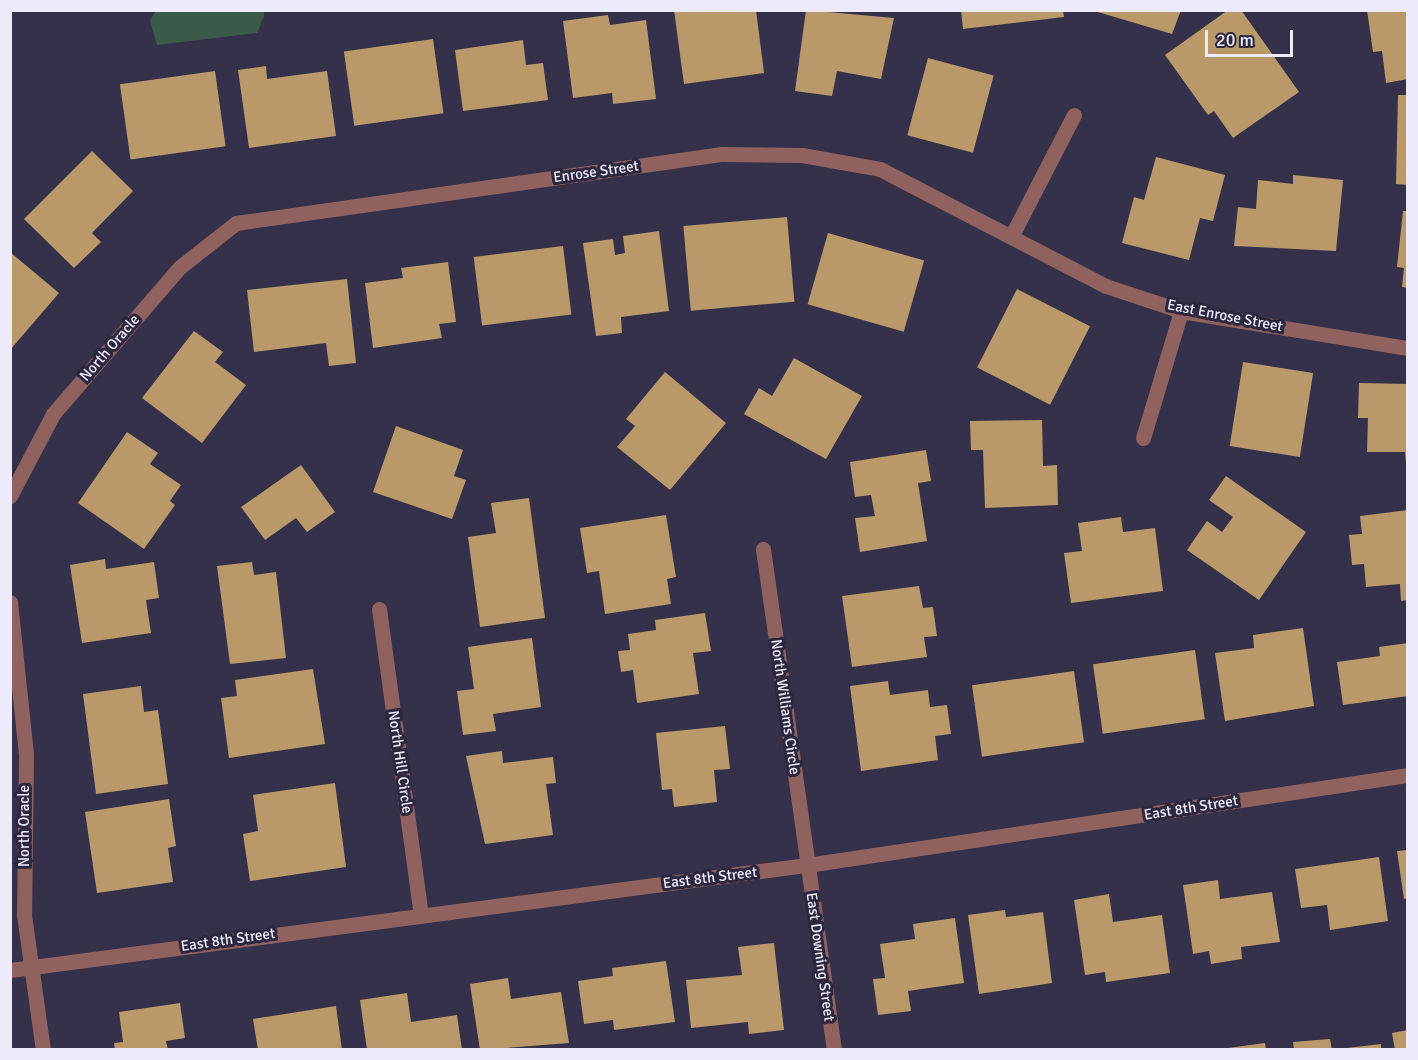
<!DOCTYPE html>
<style>
body{margin:0}
#map{position:relative;width:1418px;height:1060px;overflow:hidden;background:#36314a;font-family:Signika,sans-serif}
div>[style]{position:absolute}
.green>*{inset:0;background:#3b5a49}
.building>*{inset:0;background:#b9996a;transform-origin:0 0}
.street>*{height:15px;margin:-7.5px;padding:0 7.5px;transform-origin:7.5px;border-radius:7.5px;background:#90625f}
span{translate:-50% -50%;white-space:nowrap;text-align:center;line-height:1.15;-webkit-text-stroke:6px #2c273f;paint-order:stroke}
.street-label{font-size:15px;color:#edebfb}
.frame{position:absolute;inset:0;border:12px solid #edebfb;pointer-events:none}
.scale{position:absolute;left:1205px;top:30px;width:88px;height:27px;box-sizing:border-box;border:3px solid #edebfb;border-top:0;padding-left:8px;font-size:18px;line-height:21px;white-space:nowrap;color:#edebfb;-webkit-text-stroke:4px #2c273f;paint-order:stroke}
</style>
<div id="map">
<div class="green">
<div style="clip-path:polygon(156px 11px,264px 11px,264px 16px,257px 33px,157px 45px,150px 20px)"></div>
</div>
<div class="building">
<div style="clip-path:polygon(674px 10px,756px 10px,764px 73px,684px 84px)"></div>
<div style="clip-path:polygon(806px 10px,894px 18px,881px 79px,837px 71px,832px 96px,795px 91px)"></div>
<div style="clip-path:polygon(961px 10px,1063px 10px,1064px 17px,963px 29px)"></div>
<div style="clip-path:polygon(1091px 10px,1181px 10px,1172px 34px)"></div>
<div style="clip-path:polygon(1228px 10px,1241px 10px,1299px 92px,1233px 138px,1214px 111px,1208px 115px,1165px 55px)"></div>
<div style="clip-path:polygon(1367px 10px,1408px 10px,1408px 79px,1386px 83px,1382px 51px,1373px 52px)"></div>
<div style="clip-path:polygon(608px 15px,610px 25px,646px 20px,656px 99px,613px 104px,612px 93px,573px 98px,563px 21px)"></div>
<div style="left:433px;top:39px;width:75px;height:90px;rotate:82deg"></div>
<div style="clip-path:polygon(523px 40px,526px 65px,543px 63px,548px 100px,463px 111px,455px 50px)"></div>
<div style="left:928px;top:58px;width:68px;height:80px;rotate:15deg"></div>
<div style="clip-path:polygon(266px 66px,267px 79px,327px 71px,336px 136px,249px 148px,238px 70px)"></div>
<div style="left:215px;top:71px;width:76px;height:96px;rotate:82deg"></div>
<div style="clip-path:polygon(1398px 95px,1408px 95px,1408px 185px,1396px 184px)"></div>
<div style="clip-path:polygon(92px 151px,133px 191px,92px 233px,101px 242px,74px 268px,24px 219px)"></div>
<div style="clip-path:polygon(1156px 157px,1225px 175px,1213px 221px,1200px 218px,1189px 260px,1122px 243px,1134px 197px,1144px 200px)"></div>
<div style="clip-path:polygon(1293px 175px,1343px 180px,1336px 251px,1234px 246px,1238px 207px,1256px 209px,1258px 180px,1293px 184px)"></div>
<div style="clip-path:polygon(1403px 211px,1408px 211px,1408px 288px,1402px 287px,1404px 268px,1397px 267px)"></div>
<div style="left:787px;top:217px;width:85px;height:104px;rotate:85deg"></div>
<div style="clip-path:polygon(659px 231px,669px 311px,621px 317px,622px 333px,596px 336px,583px 243px,613px 239px,615px 255px,625px 253px,623px 236px)"></div>
<div style="left:828px;top:233px;width:100px;height:74px;rotate:16deg"></div>
<div style="left:563px;top:246px;width:69px;height:90px;rotate:83deg"></div>
<div style="clip-path:polygon(10px 252px,59px 293px,10px 350px)"></div>
<div style="clip-path:polygon(448px 262px,456px 322px,439px 324px,442px 338px,373px 348px,365px 283px,403px 278px,401px 268px)"></div>
<div style="clip-path:polygon(347px 279px,356px 363px,329px 366px,326px 343px,254px 352px,247px 290px)"></div>
<div style="left:1017px;top:289px;width:82px;height:88px;rotate:27deg"></div>
<div style="clip-path:polygon(194px 331px,223px 352px,215px 362px,246px 385px,202px 443px,142px 398px)"></div>
<div style="clip-path:polygon(794px 358px,862px 396px,826px 459px,744px 414px,759px 388px,772px 396px)"></div>
<div style="left:1243px;top:362px;width:71px;height:85px;rotate:9deg"></div>
<div style="clip-path:polygon(665px 372px,726px 423px,670px 490px,617px 447px,635px 426px,626px 419px)"></div>
<div style="clip-path:polygon(1359px 383px,1408px 384px,1408px 485px,1405px 452px,1367px 452px,1368px 418px,1358px 418px)"></div>
<div style="clip-path:polygon(1042px 420px,1043px 466px,1057px 465px,1058px 505px,985px 508px,983px 450px,971px 450px,970px 421px)"></div>
<div style="clip-path:polygon(396px 426px,463px 450px,454px 476px,466px 480px,452px 519px,373px 492px)"></div>
<div style="clip-path:polygon(127px 432px,158px 453px,150px 464px,181px 485px,170px 501px,175px 505px,144px 549px,78px 503px)"></div>
<div style="clip-path:polygon(926px 450px,931px 481px,918px 483px,927px 541px,860px 552px,855px 518px,875px 516px,871px 495px,855px 497px,850px 462px)"></div>
<div style="clip-path:polygon(301px 465px,335px 512px,307px 532px,296px 518px,265px 540px,241px 507px)"></div>
<div style="clip-path:polygon(1226px 476px,1306px 532px,1259px 600px,1187px 550px,1207px 521px,1222px 532px,1233px 517px,1209px 500px)"></div>
<div style="clip-path:polygon(529px 498px,545px 618px,480px 627px,468px 537px,496px 533px,491px 503px)"></div>
<div style="clip-path:polygon(1408px 510px,1408px 600px,1401px 601px,1400px 584px,1366px 587px,1364px 564px,1352px 565px,1349px 535px,1362px 534px,1360px 516px)"></div>
<div style="clip-path:polygon(666px 515px,676px 577px,667px 579px,671px 604px,605px 614px,599px 571px,587px 573px,580px 528px)"></div>
<div style="clip-path:polygon(1121px 517px,1123px 532px,1155px 528px,1163px 591px,1071px 603px,1064px 553px,1082px 551px,1078px 523px)"></div>
<div style="clip-path:polygon(105px 559px,106px 569px,154px 562px,159px 598px,146px 600px,151px 633px,82px 643px,70px 565px)"></div>
<div style="clip-path:polygon(252px 562px,254px 575px,276px 572px,286px 658px,230px 664px,217px 566px)"></div>
<div style="clip-path:polygon(919px 586px,923px 608px,933px 607px,937px 636px,924px 637px,927px 657px,852px 667px,842px 596px)"></div>
<div style="clip-path:polygon(705px 613px,711px 651px,693px 653px,699px 694px,637px 703px,633px 670px,621px 672px,618px 651px,630px 650px,628px 634px,656px 630px,655px 620px)"></div>
<div style="clip-path:polygon(1303px 628px,1314px 706px,1225px 721px,1215px 653px,1254px 648px,1253px 635px)"></div>
<div style="clip-path:polygon(532px 638px,541px 707px,493px 714px,496px 731px,463px 735px,457px 691px,474px 689px,468px 647px)"></div>
<div style="clip-path:polygon(1408px 643px,1408px 696px,1343px 705px,1337px 662px,1380px 656px,1379px 647px)"></div>
<div style="left:1195px;top:650px;width:70px;height:103px;rotate:82deg"></div>
<div style="clip-path:polygon(313px 669px,325px 744px,229px 758px,221px 698px,237px 696px,235px 680px)"></div>
<div style="left:1074px;top:671px;width:72px;height:103px;rotate:82deg"></div>
<div style="clip-path:polygon(888px 681px,890px 695px,928px 690px,930px 707px,947px 705px,951px 734px,935px 736px,938px 760px,861px 771px,850px 686px)"></div>
<div style="clip-path:polygon(141px 686px,144px 712px,158px 710px,168px 784px,96px 794px,83px 694px)"></div>
<div style="clip-path:polygon(725px 726px,730px 769px,714px 770px,717px 802px,674px 807px,672px 789px,662px 790px,656px 733px)"></div>
<div style="clip-path:polygon(502px 751px,503px 763px,553px 757px,556px 783px,546px 784px,553px 835px,485px 844px,466px 756px)"></div>
<div style="clip-path:polygon(335px 783px,346px 867px,250px 881px,243px 834px,258px 831px,253px 795px)"></div>
<div style="clip-path:polygon(169px 799px,176px 846px,168px 848px,173px 882px,97px 893px,85px 812px)"></div>
<div style="clip-path:polygon(1408px 850px,1408px 898px,1404px 899px,1397px 851px)"></div>
<div style="clip-path:polygon(1379px 857px,1388px 921px,1330px 930px,1327px 905px,1301px 908px,1295px 869px)"></div>
<div style="clip-path:polygon(1218px 880px,1220px 899px,1272px 892px,1280px 942px,1241px 947px,1242px 959px,1211px 964px,1209px 951px,1193px 954px,1183px 885px)"></div>
<div style="clip-path:polygon(1109px 894px,1113px 922px,1162px 915px,1170px 973px,1106px 982px,1105px 972px,1085px 975px,1074px 900px)"></div>
<div style="clip-path:polygon(1005px 910px,1006px 917px,1043px 912px,1052px 983px,979px 994px,968px 915px)"></div>
<div style="clip-path:polygon(955px 918px,964px 983px,908px 991px,911px 1011px,878px 1015px,873px 979px,885px 978px,880px 944px,915px 939px,913px 924px)"></div>
<div style="clip-path:polygon(774px 943px,784px 1030px,749px 1034px,748px 1022px,691px 1028px,686px 980px,742px 975px,738px 947px)"></div>
<div style="clip-path:polygon(666px 961px,675px 1022px,614px 1030px,613px 1020px,584px 1024px,578px 981px,613px 976px,612px 968px)"></div>
<div style="clip-path:polygon(508px 978px,511px 999px,561px 992px,569px 1043px,480px 1050px,470px 984px)"></div>
<div style="clip-path:polygon(407px 993px,411px 1022px,457px 1015px,462px 1050px,367px 1050px,360px 1000px)"></div>
<div style="clip-path:polygon(180px 1003px,185px 1038px,166px 1041px,168px 1050px,115px 1050px,114px 1043px,123px 1042px,119px 1012px)"></div>
<div style="clip-path:polygon(336px 1006px,342px 1050px,258px 1050px,253px 1019px)"></div>
<div style="clip-path:polygon(1408px 1030px,1408px 1050px,1395px 1050px,1392px 1033px)"></div>
<div style="clip-path:polygon(1330px 1039px,1332px 1050px,1294px 1050px,1293px 1042px)"></div>
<div style="clip-path:polygon(1265px 1043px,1266px 1050px,1228px 1050px,1228px 1048px)"></div>
<div style="clip-path:polygon(1381px 1044px,1381px 1050px,1347px 1050px,1347px 1048px)"></div>
</div>
<div class="street">
<div style="left:1012px;top:235px;width:135px;rotate:-62.7deg"></div>
<div style="left:1143px;top:438px;width:133px;rotate:-73.3deg"></div>
<div style="left:10px;top:496px;width:93px;rotate:-62.3deg"></div>
<div style="left:53px;top:414px;width:194px;rotate:-49.2deg"></div>
<div style="left:180px;top:267px;width:71px;rotate:-38.2deg"></div>
<div style="left:236px;top:223px;width:491px;rotate:-8.1deg"></div>
<div style="left:722px;top:154px;width:80px;rotate:0.7deg"></div>
<div style="left:802px;top:155px;width:79px;rotate:10.2deg"></div>
<div style="left:880px;top:169px;width:254px;rotate:27.4deg"></div>
<div style="left:1106px;top:286px;width:79px;rotate:18.4deg"></div>
<div style="left:1181px;top:311px;width:230px;rotate:9.3deg"></div>
<div style="left:763px;top:549px;width:506px;rotate:81.93deg"></div>
<div style="left:10px;top:602px;width:154px;rotate:84deg"></div>
<div style="left:26px;top:755px;width:160px;rotate:90.7deg"></div>
<div style="left:24px;top:915px;width:136px;rotate:82deg"></div>
<div style="left:379px;top:609px;width:309px;rotate:82.2deg"></div>
<div style="left:10px;top:970px;width:804px;rotate:-7.51deg"></div>
<div style="left:807px;top:865px;width:608px;rotate:-8.52deg"></div>
</div>
<div class="street-label">
<span style="left:596px;top:172px;rotate:-8deg">Enrose Street</span>
<span style="left:1225px;top:316px;rotate:11deg">East Enrose Street</span>
<span style="left:110px;top:348px;rotate:-49deg">North Oracle</span>
<span style="left:785px;top:707px;rotate:82deg">North Williams Circle</span>
<span style="left:400px;top:762px;rotate:82deg">North Hill Circle</span>
<span style="left:1191px;top:808px;rotate:-9deg">East 8th Street</span>
<span style="left:25px;top:826px;rotate:-90deg">North Oracle</span>
<span style="left:710px;top:878px;rotate:-7deg">East 8th Street</span>
<span style="left:228px;top:940px;rotate:-8deg">East 8th Street</span>
<span style="left:820px;top:957px;rotate:82deg">East Downing Street</span>
</div>
<div class="frame"></div>
<div class="scale">20 m</div>
</div>
